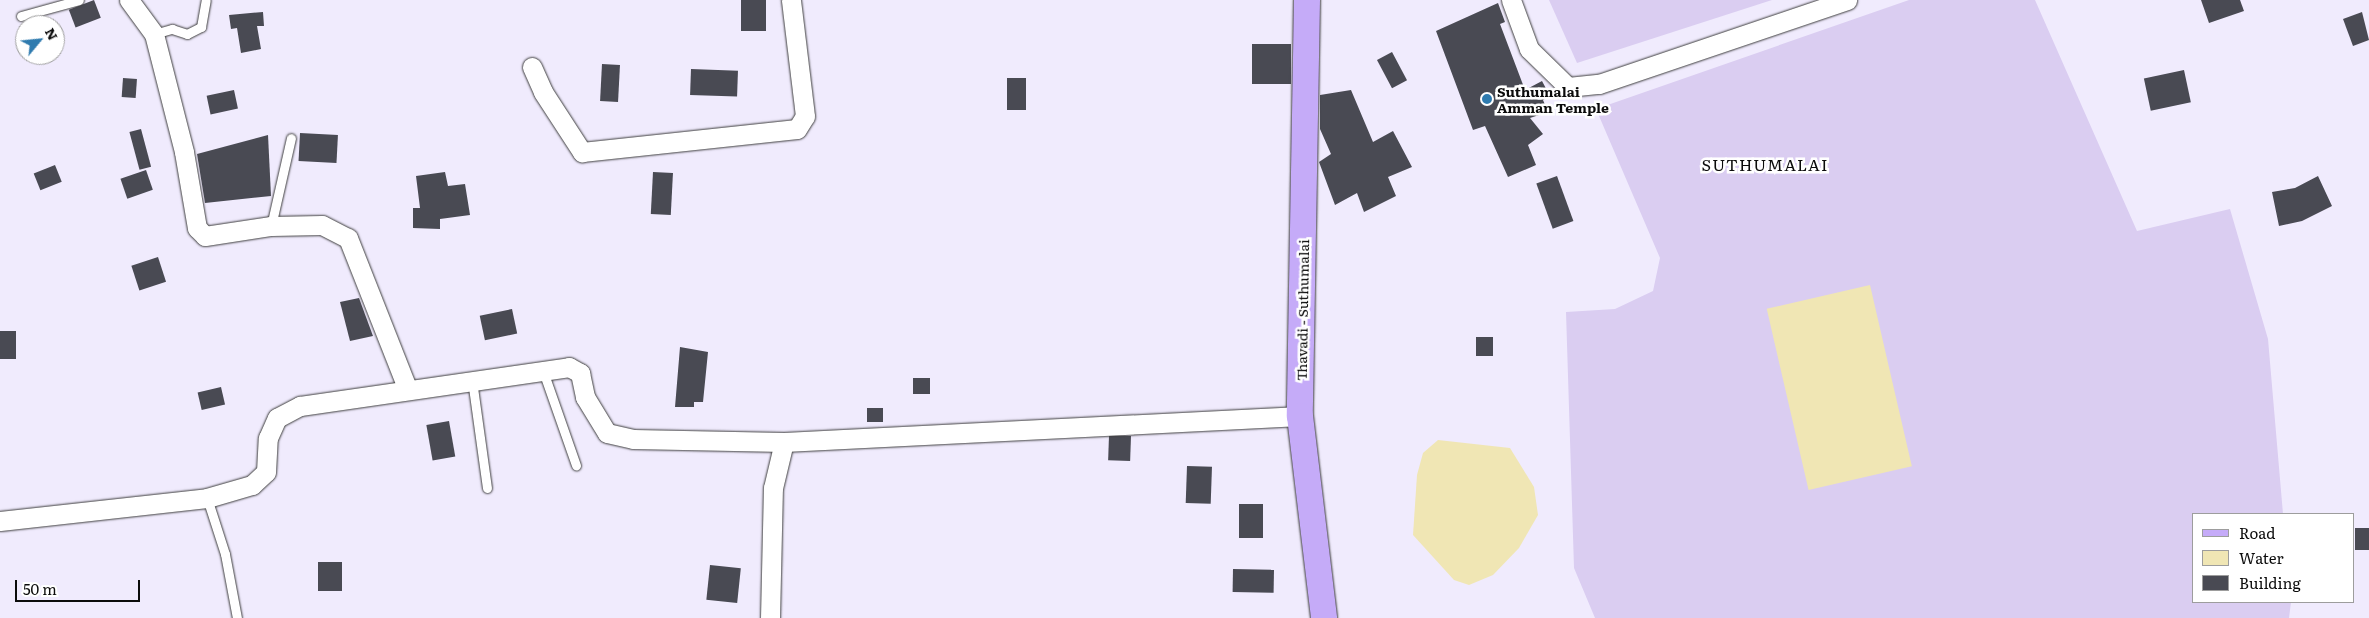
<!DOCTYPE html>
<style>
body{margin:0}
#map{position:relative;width:2369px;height:618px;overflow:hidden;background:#f0ebfd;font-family:Literata,serif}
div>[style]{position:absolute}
.farmland>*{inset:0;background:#dacdf1}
.water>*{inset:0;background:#f0e6b4;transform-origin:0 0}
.building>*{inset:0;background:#494a53;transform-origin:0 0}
.roads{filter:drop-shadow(0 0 1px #3e3e3e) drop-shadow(0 0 1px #3e3e3e)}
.lane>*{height:9px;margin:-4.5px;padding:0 4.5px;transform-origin:4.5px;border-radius:4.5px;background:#fff}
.street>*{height:19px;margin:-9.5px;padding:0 9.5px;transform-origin:9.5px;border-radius:9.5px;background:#fff}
.secondary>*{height:26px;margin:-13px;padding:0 13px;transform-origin:13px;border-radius:13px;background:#c5abf8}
.dots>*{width:14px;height:14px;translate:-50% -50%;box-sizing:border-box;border:2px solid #fff;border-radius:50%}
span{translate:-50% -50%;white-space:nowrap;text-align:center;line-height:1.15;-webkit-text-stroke:5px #fff;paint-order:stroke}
.poi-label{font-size:14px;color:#0b0b0b;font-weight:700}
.left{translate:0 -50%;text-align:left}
.street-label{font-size:14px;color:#0b0b0b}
.quarter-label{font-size:16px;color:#0b0b0b;letter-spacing:1px}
.legend{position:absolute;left:2192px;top:513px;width:162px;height:90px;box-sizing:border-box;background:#fff;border:1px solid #9d9d9d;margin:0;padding:6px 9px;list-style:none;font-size:15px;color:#0b0b0b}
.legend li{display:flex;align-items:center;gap:10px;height:25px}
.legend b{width:25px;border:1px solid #9d9d9d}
.north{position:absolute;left:15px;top:15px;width:50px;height:50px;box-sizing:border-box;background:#fff;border:1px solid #9d9d9d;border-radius:50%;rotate:62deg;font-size:14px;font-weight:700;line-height:20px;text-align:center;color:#0b0b0b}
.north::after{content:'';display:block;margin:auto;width:18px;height:22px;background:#2f7baf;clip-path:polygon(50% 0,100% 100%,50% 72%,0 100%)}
.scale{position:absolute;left:15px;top:580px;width:125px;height:22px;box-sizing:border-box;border:2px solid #0b0b0b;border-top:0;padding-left:6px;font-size:15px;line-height:18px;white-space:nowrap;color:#0b0b0b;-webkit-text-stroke:4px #fff;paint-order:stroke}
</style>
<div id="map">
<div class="farmland">
<div style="clip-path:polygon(1549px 0,1772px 0,1577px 63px)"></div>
<div style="clip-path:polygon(1909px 0,2035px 0,2137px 231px,2230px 209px,2268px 339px,2283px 514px,2193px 514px,2193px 602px,2291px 602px,2289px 618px,1595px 618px,1574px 568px,1566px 312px,1615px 309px,1653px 291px,1660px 258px,1596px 109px)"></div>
</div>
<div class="water">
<div style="left:1870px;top:285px;width:186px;height:106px;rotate:77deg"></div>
<div style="clip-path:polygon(1438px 440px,1510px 448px,1534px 487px,1538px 515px,1519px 548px,1493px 575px,1469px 585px,1454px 580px,1413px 535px,1417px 475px,1423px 453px)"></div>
</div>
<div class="building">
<div style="left:94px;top:0;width:19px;height:27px;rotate:69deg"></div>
<div style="left:741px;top:0;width:25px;height:31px"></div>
<div style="clip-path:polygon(2201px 0,2240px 0,2244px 11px,2209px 23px)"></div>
<div style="clip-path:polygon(1498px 3px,1505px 22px,1500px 24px,1525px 90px,1542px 81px,1550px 96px,1543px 100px,1548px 112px,1530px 118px,1543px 134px,1528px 145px,1536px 165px,1508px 177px,1485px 126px,1473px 130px,1436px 31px)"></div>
<div style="clip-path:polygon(263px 12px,264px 26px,257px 26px,261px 49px,241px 53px,237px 28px,231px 29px,229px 15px)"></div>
<div style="clip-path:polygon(2362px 12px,2369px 40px,2353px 46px,2343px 19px)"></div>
<div style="left:1252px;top:44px;width:39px;height:40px"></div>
<div style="left:1392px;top:52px;width:32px;height:17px;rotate:62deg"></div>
<div style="left:602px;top:64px;width:18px;height:37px;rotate:3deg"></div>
<div style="left:691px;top:69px;width:47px;height:26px;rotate:2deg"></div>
<div style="left:2184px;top:70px;width:33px;height:41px;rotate:78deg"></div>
<div style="left:123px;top:78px;width:14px;height:19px;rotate:4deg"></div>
<div style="left:1007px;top:78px;width:19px;height:32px"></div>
<div style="left:234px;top:90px;width:19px;height:28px;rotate:78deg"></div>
<div style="clip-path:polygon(1351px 90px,1373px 142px,1393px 131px,1412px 167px,1388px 177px,1396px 196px,1364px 212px,1357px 193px,1335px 205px,1319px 162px,1331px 154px,1320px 129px,1320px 95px)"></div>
<div style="left:141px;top:129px;width:39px;height:12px;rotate:75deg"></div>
<div style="left:300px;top:133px;width:38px;height:28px;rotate:3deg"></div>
<div style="clip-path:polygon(268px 135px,271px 196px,205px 203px,197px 154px)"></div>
<div style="left:55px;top:165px;width:18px;height:23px;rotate:68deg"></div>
<div style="left:146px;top:170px;width:21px;height:27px;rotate:71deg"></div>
<div style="clip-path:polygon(445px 172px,448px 186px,465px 184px,470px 215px,440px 219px,440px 229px,413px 228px,413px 208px,420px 208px,416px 176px)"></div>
<div style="left:653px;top:172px;width:20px;height:42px;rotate:3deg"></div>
<div style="left:1557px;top:176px;width:48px;height:22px;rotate:70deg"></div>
<div style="clip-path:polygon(2318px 176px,2332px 206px,2302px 221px,2279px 226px,2272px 192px,2295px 188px)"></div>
<div style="left:158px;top:257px;width:26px;height:28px;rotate:72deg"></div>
<div style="clip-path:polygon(359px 298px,373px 336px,350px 341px,340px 302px)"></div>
<div style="left:512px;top:309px;width:25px;height:33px;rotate:78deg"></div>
<div style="left:0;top:331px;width:16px;height:28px"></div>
<div style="left:1476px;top:337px;width:17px;height:19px"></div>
<div style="clip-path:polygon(680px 347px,708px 352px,703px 402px,694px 402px,694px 407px,675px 407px)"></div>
<div style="left:913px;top:378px;width:17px;height:16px"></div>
<div style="left:221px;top:387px;width:18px;height:24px;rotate:77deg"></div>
<div style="left:867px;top:408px;width:16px;height:14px"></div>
<div style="left:449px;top:421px;width:36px;height:23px;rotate:80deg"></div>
<div style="left:1131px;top:436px;width:25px;height:22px;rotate:92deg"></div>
<div style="left:1187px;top:466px;width:25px;height:37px;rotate:2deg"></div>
<div style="left:1239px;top:504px;width:24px;height:34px"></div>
<div style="left:2355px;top:528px;width:14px;height:22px"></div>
<div style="left:318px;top:562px;width:24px;height:29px"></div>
<div style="left:710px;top:565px;width:31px;height:35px;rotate:6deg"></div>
<div style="left:1233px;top:569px;width:41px;height:23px;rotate:1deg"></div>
</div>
<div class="roads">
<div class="lane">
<div style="left:21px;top:16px;width:60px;rotate:-15.4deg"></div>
<div style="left:154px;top:34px;width:19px;rotate:-16deg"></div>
<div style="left:172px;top:29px;width:16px;rotate:18deg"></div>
<div style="left:187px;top:34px;width:16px;rotate:-27deg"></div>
<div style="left:201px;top:27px;width:27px;rotate:-80deg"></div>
<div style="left:271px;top:226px;width:90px;rotate:-77.2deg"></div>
<div style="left:543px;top:371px;width:100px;rotate:70.7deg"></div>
<div style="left:472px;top:380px;width:109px;rotate:82.1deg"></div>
<div style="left:207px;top:498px;width:59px;rotate:72.2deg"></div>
<div style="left:225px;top:554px;width:65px;rotate:79.4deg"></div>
</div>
<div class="street">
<div style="left:129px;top:0;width:42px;rotate:53.7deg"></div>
<div style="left:154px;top:34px;width:122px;rotate:75.7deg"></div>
<div style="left:184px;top:152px;width:77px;rotate:80.3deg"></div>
<div style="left:197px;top:228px;width:11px;rotate:45deg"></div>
<div style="left:205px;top:236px;width:67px;rotate:-8.6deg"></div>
<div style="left:271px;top:226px;width:51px;rotate:-1.1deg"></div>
<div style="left:322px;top:225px;width:29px;rotate:27deg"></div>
<div style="left:348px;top:238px;width:161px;rotate:68.5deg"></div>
<div style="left:1511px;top:0;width:52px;rotate:69.8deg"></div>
<div style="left:1529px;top:49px;width:54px;rotate:44.3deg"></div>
<div style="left:1568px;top:87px;width:31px;rotate:-6deg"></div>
<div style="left:1599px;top:84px;width:262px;rotate:-18.7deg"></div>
<div style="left:532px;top:67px;width:27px;rotate:66deg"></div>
<div style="left:543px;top:92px;width:72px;rotate:57deg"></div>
<div style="left:582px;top:152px;width:216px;rotate:-6.1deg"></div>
<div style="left:797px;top:129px;width:15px;rotate:-58deg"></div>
<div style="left:805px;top:116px;width:117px;rotate:-96.9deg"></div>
<div style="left:0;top:521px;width:208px;rotate:-6.3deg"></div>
<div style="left:207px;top:498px;width:47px;rotate:-16.1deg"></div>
<div style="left:252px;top:485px;width:19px;rotate:-43deg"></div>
<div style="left:266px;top:472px;width:34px;rotate:-87deg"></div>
<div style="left:268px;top:438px;width:22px;rotate:-66deg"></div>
<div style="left:277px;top:418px;width:26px;rotate:-28deg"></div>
<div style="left:300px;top:406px;width:272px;rotate:-8.2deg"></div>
<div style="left:569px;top:367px;width:13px;rotate:29deg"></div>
<div style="left:580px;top:373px;width:25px;rotate:78deg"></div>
<div style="left:585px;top:397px;width:42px;rotate:58.6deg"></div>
<div style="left:607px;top:433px;width:27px;rotate:13deg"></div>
<div style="left:633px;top:439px;width:151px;rotate:1.1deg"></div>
<div style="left:784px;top:442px;width:517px;rotate:-2.88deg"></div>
<div style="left:770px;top:618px;width:130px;rotate:-88.7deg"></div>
<div style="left:773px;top:488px;width:47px;rotate:-76.6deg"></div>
</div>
<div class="secondary">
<div style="left:1307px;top:0;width:416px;rotate:91deg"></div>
<div style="left:1300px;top:416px;width:203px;rotate:83.2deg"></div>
</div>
</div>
<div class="dots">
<div style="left:1487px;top:99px;background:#2f7baf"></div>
</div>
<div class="poi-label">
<span class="left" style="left:1497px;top:99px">Suthumalai<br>Amman Temple</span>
</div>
<div class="street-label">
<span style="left:1302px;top:310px;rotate:-89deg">Thavadi - Suthumalai</span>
</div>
<div class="quarter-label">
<span style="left:1765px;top:164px">SUTHUMALAI</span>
</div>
<ul class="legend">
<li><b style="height:6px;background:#c5abf8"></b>Road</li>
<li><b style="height:14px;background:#f0e6b4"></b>Water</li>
<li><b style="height:14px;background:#494a53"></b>Building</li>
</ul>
<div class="north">N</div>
<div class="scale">50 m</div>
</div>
